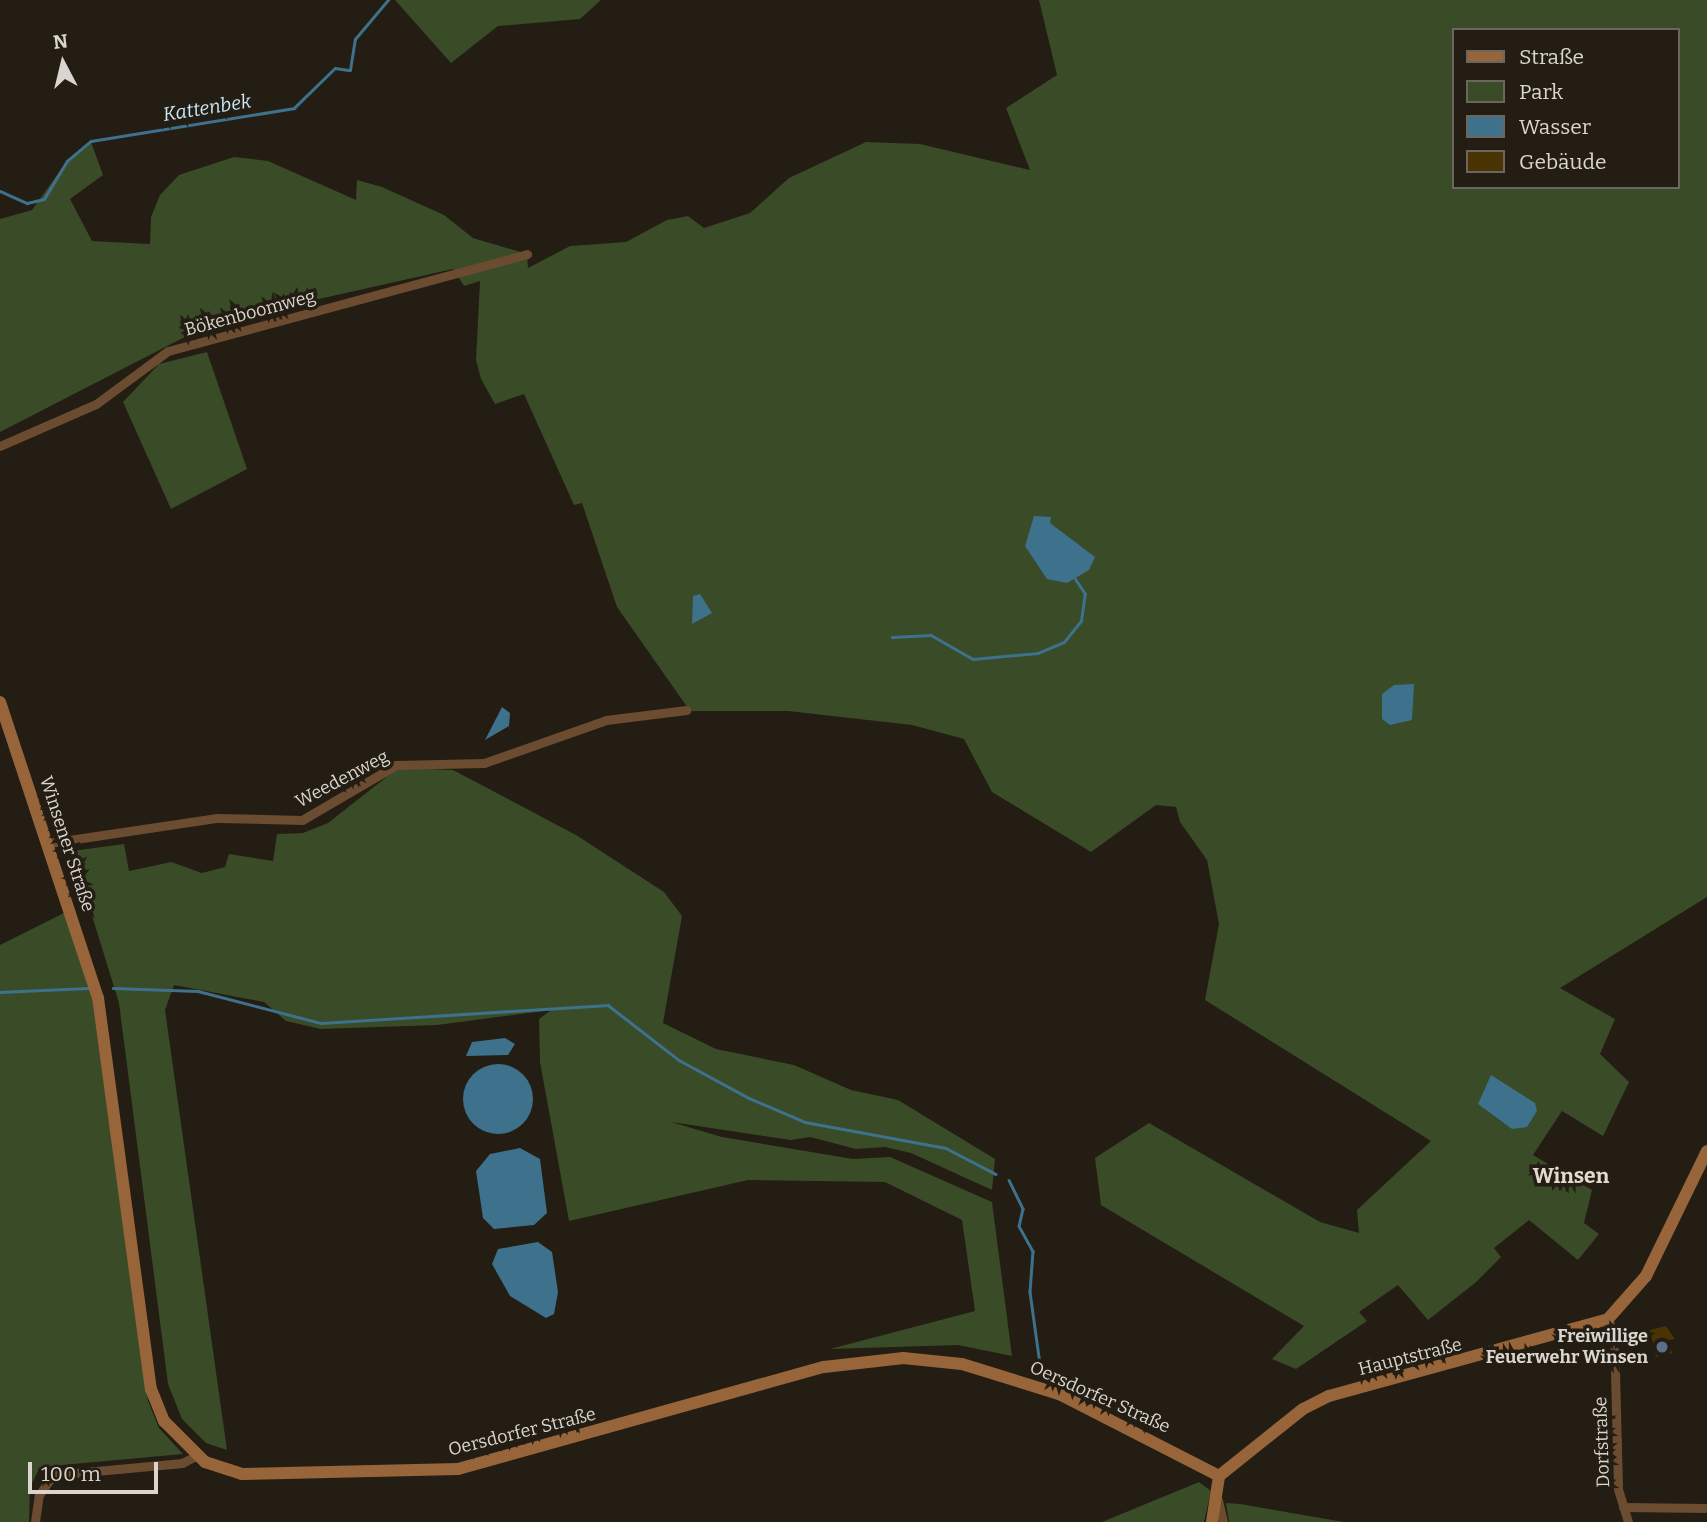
<!DOCTYPE html>
<meta charset="utf-8">
<style>
body{margin:0}
#map{position:relative;width:1707px;height:1522px;overflow:hidden;background:#231d13;font-family:Bitter,serif}
div>[style]{position:absolute}
.green>*{inset:0;background:#394b27}
.water>*{inset:0;background:#3e718c}
.round{border-radius:50%}
.stream>*{height:2.5px;margin:-1.25px;padding:0 1.25px;transform-origin:1.25px;border-radius:1.25px;background:#3e718c}
.building>*{inset:0;background:#4b3403}
.street>*{height:9px;margin:-4.5px;padding:0 4.5px;transform-origin:4.5px;border-radius:4.5px;background:#6b4c31}
.secondary>*{height:12px;margin:-6px;padding:0 6px;transform-origin:6px;border-radius:6px;background:#976539}
.dots>*{width:19px;height:19px;translate:-50% -50%;box-sizing:border-box;border:4px solid #231d13;border-radius:50%}
span{translate:-50% -50%;white-space:nowrap;text-align:center;line-height:1.15;-webkit-text-stroke:7px #231d13;paint-order:stroke}
.street-label{font-size:18px;color:#dad6cf}
.poi-label{font-size:18px;color:#dad6cf;font-weight:700}
.right{translate:-100% -50%;text-align:right}
.water-label{font-size:19px;color:#cbe9fa;font-style:italic}
.quarter-label{font-size:21px;color:#e3dbcd;font-weight:700}
.legend{position:absolute;left:1452px;top:28px;width:228px;height:161px;box-sizing:border-box;background:#231d13;border:2px solid #6c675e;margin:0;padding:9px 12px;list-style:none;font-size:21px;color:#dad6cf}
.legend li{display:flex;align-items:center;gap:14px;height:35px}
.legend b{width:35px;border:2px solid #6c675e}
.north{position:absolute;left:28px;top:28px;width:70px;height:70px;-webkit-text-stroke:5px #231d13;paint-order:stroke;rotate:353deg;font-size:19px;font-weight:700;line-height:28px;text-align:center;color:#dad6cf}
.north::after{content:'';display:block;margin:auto;width:24px;height:32px;background:#dad6cf;clip-path:polygon(50% 0,100% 100%,50% 72%,0 100%)}
.scale{position:absolute;left:28px;top:1462px;width:130px;height:32px;box-sizing:border-box;border:4px solid #dad6cf;border-top:0;padding-left:9px;font-size:21px;line-height:24px;white-space:nowrap;color:#dad6cf;-webkit-text-stroke:5px #231d13;paint-order:stroke}
</style>
<div id="map">
<div class="green">
<div style="clip-path:polygon(395px 0,601px 0,580px 19px,498px 26px,451px 63px)"></div>
<div style="clip-path:polygon(evenodd,1039px 0,1707px 0,1707px 897px,1560px 988px,1615px 1019px,1600px 1054px,1629px 1082px,1603px 1136px,1562px 1111px,1533px 1155px,1592px 1190px,1584px 1223px,1599px 1234px,1578px 1260px,1529px 1220px,1494px 1248px,1501px 1257px,1475px 1283px,1428px 1320px,1398px 1285px,1359px 1312px,1367px 1321px,1296px 1369px,1272px 1359px,1304px 1326px,1101px 1205px,1095px 1158px,1149px 1123px,1320px 1222px,1359px 1233px,1357px 1210px,1431px 1141px,1205px 1000px,1219px 924px,1207px 860px,1180px 822px,1176px 807px,1156px 805px,1091px 852px,992px 792px,964px 739px,912px 725px,788px 711px,690px 711px,617px 607px,582px 503px,574px 505px,524px 394px,495px 404px,481px 379px,476px 360px,480px 281px,464px 286px,453px 269px,212px 323px,0 432px,0 219px,32px 210px,67px 161px,91px 142px,103px 175px,70px 199px,92px 241px,150px 244px,151px 217px,160px 195px,179px 175px,234px 157px,268px 161px,356px 200px,357px 180px,382px 187px,444px 215px,473px 238px,527px 254px,528px 268px,570px 246px,626px 242px,667px 220px,688px 216px,704px 228px,750px 213px,789px 178px,866px 142px,920px 144px,1030px 170px,1006px 108px,1057px 75px,1039px 0,1453px 30px,1677px 30px,1677px 187px,1453px 187px,1453px 30px)"></div>
<div style="clip-path:polygon(207px 352px,247px 469px,171px 509px,123px 402px,159px 364px)"></div>
<div style="clip-path:polygon(398px 768px,453px 770px,576px 835px,664px 892px,682px 916px,663px 1023px,716px 1049px,794px 1065px,851px 1090px,898px 1100px,995px 1159px,992px 1190px,911px 1153px,885px 1147px,856px 1149px,810px 1137px,791px 1140px,671px 1122px,722px 1137px,853px 1159px,890px 1157px,992px 1202px,1012px 1356px,958px 1345px,830px 1349px,975px 1311px,962px 1220px,885px 1182px,748px 1180px,569px 1221px,540px 1062px,539px 1019px,551px 1010px,437px 1025px,321px 1029px,286px 1021px,264px 1002px,174px 985px,165px 1010px,227px 1450px,206px 1443px,182px 1419px,168px 1384px,119px 1003px,72px 851px,124px 844px,129px 871px,171px 862px,202px 873px,225px 867px,229px 854px,273px 861px,277px 834px,303px 833px,328px 823px)"></div>
<div style="clip-path:polygon(64px 913px,92px 999px,148px 1401px,159px 1428px,183px 1454px,40px 1467px,30px 1487px,29px 1522px,0 1522px,0 945px)"></div>
<div style="clip-path:polygon(1199px 1482px,1211px 1491px,1204px 1522px,1102px 1522px)"></div>
<div style="clip-path:polygon(1226px 1503px,1240px 1504px,1344px 1522px,1229px 1522px)"></div>
</div>
<div class="water">
<div style="clip-path:polygon(1034px 516px,1051px 517px,1050px 523px,1095px 557px,1089px 570px,1067px 583px,1047px 579px,1025px 546px)"></div>
<div style="clip-path:polygon(700px 594px,712px 613px,692px 624px,693px 596px)"></div>
<div style="clip-path:polygon(1414px 684px,1412px 720px,1390px 725px,1382px 719px,1382px 694px,1394px 685px)"></div>
<div style="clip-path:polygon(502px 707px,510px 713px,509px 726px,485px 740px)"></div>
<div style="clip-path:polygon(505px 1038px,515px 1044px,508px 1055px,466px 1056px,472px 1042px)"></div>
<div class="round" style="left:463px;top:1064px;width:70px;height:70px"></div>
<div style="clip-path:polygon(1491px 1075px,1535px 1103px,1537px 1111px,1527px 1127px,1512px 1129px,1478px 1104px)"></div>
<div style="clip-path:polygon(520px 1148px,540px 1159px,547px 1213px,534px 1225px,494px 1229px,483px 1218px,476px 1171px,490px 1154px)"></div>
<div style="clip-path:polygon(538px 1242px,552px 1252px,558px 1292px,554px 1314px,546px 1318px,510px 1296px,492px 1264px,498px 1249px)"></div>
</div>
<div class="stream">
<div style="left:0;top:191px;width:30px;rotate:24deg"></div>
<div style="left:27px;top:203px;width:17px;rotate:-13deg"></div>
<div style="left:44px;top:199px;width:44px;rotate:-58.8deg"></div>
<div style="left:67px;top:161px;width:31px;rotate:-40deg"></div>
<div style="left:91px;top:141px;width:206px;rotate:-9.2deg"></div>
<div style="left:294px;top:108px;width:57px;rotate:-44.3deg"></div>
<div style="left:335px;top:68px;width:15px;rotate:8deg"></div>
<div style="left:350px;top:70px;width:31px;rotate:-81deg"></div>
<div style="left:355px;top:39px;width:51px;rotate:-49.8deg"></div>
<div style="left:892px;top:637px;width:39px;rotate:-3deg"></div>
<div style="left:931px;top:635px;width:48px;rotate:29.7deg"></div>
<div style="left:973px;top:659px;width:65px;rotate:-5.3deg"></div>
<div style="left:1038px;top:653px;width:28px;rotate:-23deg"></div>
<div style="left:1064px;top:642px;width:27px;rotate:-51deg"></div>
<div style="left:1081px;top:621px;width:27px;rotate:-82deg"></div>
<div style="left:1085px;top:594px;width:18px;rotate:-124deg"></div>
<div style="left:113px;top:988px;width:85px;rotate:2deg"></div>
<div style="left:198px;top:991px;width:127px;rotate:14.6deg"></div>
<div style="left:321px;top:1023px;width:288px;rotate:-3.6deg"></div>
<div style="left:608px;top:1005px;width:90px;rotate:37.8deg"></div>
<div style="left:679px;top:1060px;width:80px;rotate:28.5deg"></div>
<div style="left:749px;top:1098px;width:61px;rotate:23.2deg"></div>
<div style="left:805px;top:1122px;width:143px;rotate:10.4deg"></div>
<div style="left:946px;top:1148px;width:56px;rotate:27.5deg"></div>
<div style="left:0;top:992px;width:88px;rotate:-2.6deg"></div>
<div style="left:1009px;top:1180px;width:32px;rotate:64deg"></div>
<div style="left:1023px;top:1209px;width:17px;rotate:103deg"></div>
<div style="left:1019px;top:1226px;width:29px;rotate:61deg"></div>
<div style="left:1033px;top:1251px;width:41px;rotate:94.2deg"></div>
<div style="left:1030px;top:1292px;width:73px;rotate:82.1deg"></div>
</div>
<div class="building">
<div style="clip-path:polygon(1666px 1326px,1675px 1339px,1669px 1340px,1672px 1353px,1656px 1357px,1650px 1330px)"></div>
</div>
<div class="street">
<div style="left:0;top:446px;width:105px;rotate:-23.6deg"></div>
<div style="left:96px;top:404px;width:89px;rotate:-36.4deg"></div>
<div style="left:168px;top:351px;width:372px;rotate:-15.1deg"></div>
<div style="left:49px;top:843px;width:170px;rotate:-8.5deg"></div>
<div style="left:217px;top:818px;width:85px;rotate:1.3deg"></div>
<div style="left:302px;top:820px;width:109px;rotate:-30.3deg"></div>
<div style="left:396px;top:765px;width:88px;rotate:-1.3deg"></div>
<div style="left:484px;top:763px;width:129px;rotate:-19.4deg"></div>
<div style="left:606px;top:720px;width:81px;rotate:-7.1deg"></div>
<div style="left:1608px;top:1319px;width:16px;rotate:68deg"></div>
<div style="left:1614px;top:1334px;width:155px;rotate:88.5deg"></div>
<div style="left:1618px;top:1489px;width:34px;rotate:73deg"></div>
<div style="left:1218px;top:1500px;width:23px;rotate:77deg"></div>
<div style="left:1623px;top:1507px;width:84px;rotate:0.7deg"></div>
<div style="left:35px;top:1522px;width:27px;rotate:-82deg"></div>
<div style="left:39px;top:1495px;width:24px;rotate:-55deg"></div>
<div style="left:53px;top:1475px;width:130px;rotate:-5.3deg"></div>
<div style="left:182px;top:1463px;width:16px;rotate:-27deg"></div>
</div>
<div class="secondary">
<div style="left:0;top:702px;width:312px;rotate:71.7deg"></div>
<div style="left:98px;top:998px;width:395px;rotate:82.3deg"></div>
<div style="left:151px;top:1389px;width:35px;rotate:68deg"></div>
<div style="left:164px;top:1421px;width:58px;rotate:45deg"></div>
<div style="left:205px;top:1462px;width:39px;rotate:18deg"></div>
<div style="left:242px;top:1474px;width:216px;rotate:-1.3deg"></div>
<div style="left:458px;top:1469px;width:380px;rotate:-15.6deg"></div>
<div style="left:824px;top:1367px;width:80px;rotate:-6.5deg"></div>
<div style="left:903px;top:1358px;width:59px;rotate:5.8deg"></div>
<div style="left:962px;top:1364px;width:102px;rotate:17.2deg"></div>
<div style="left:1059px;top:1394px;width:180px;rotate:27.1deg"></div>
<div style="left:1219px;top:1476px;width:107px;rotate:-38.6deg"></div>
<div style="left:1303px;top:1409px;width:29px;rotate:-27deg"></div>
<div style="left:1329px;top:1396px;width:289px;rotate:-15.4deg"></div>
<div style="left:1608px;top:1319px;width:57px;rotate:-48.5deg"></div>
<div style="left:1646px;top:1276px;width:139px;rotate:-64deg"></div>
<div style="left:1212px;top:1522px;width:47px;rotate:-81.3deg"></div>
</div>
<div class="dots">
<div style="left:1662px;top:1347px;background:#5c6f8a"></div>
</div>
<div class="street-label">
<span style="left:250px;top:313px;rotate:-15deg">Bökenboomweg</span>
<span style="left:342px;top:779px;rotate:-28deg">Weedenweg</span>
<span style="left:67px;top:844px;rotate:72deg">Winsener Straße</span>
<span style="left:1410px;top:1357px;rotate:-14deg">Hauptstraße</span>
<span style="left:1100px;top:1397px;rotate:24deg">Oersdorfer Straße</span>
<span style="left:522px;top:1432px;rotate:-14deg">Oersdorfer Straße</span>
<span style="left:1602px;top:1442px;rotate:-92deg">Dorfstraße</span>
</div>
<div class="poi-label">
<span class="right" style="left:1648px;top:1347px">Freiwillige<br>Feuerwehr Winsen</span>
</div>
<div class="water-label">
<span style="left:207px;top:108px;rotate:-9deg">Kattenbek</span>
</div>
<div class="quarter-label">
<span style="left:1571px;top:1176px">Winsen</span>
</div>
<ul class="legend">
<li><b style="height:9px;background:#976539"></b>Straße</li>
<li><b style="height:19px;background:#394b27"></b>Park</li>
<li><b style="height:19px;background:#3e718c"></b>Wasser</li>
<li><b style="height:19px;background:#4b3403"></b>Gebäude</li>
</ul>
<div class="north">N</div>
<div class="scale">100 m</div>
</div>
